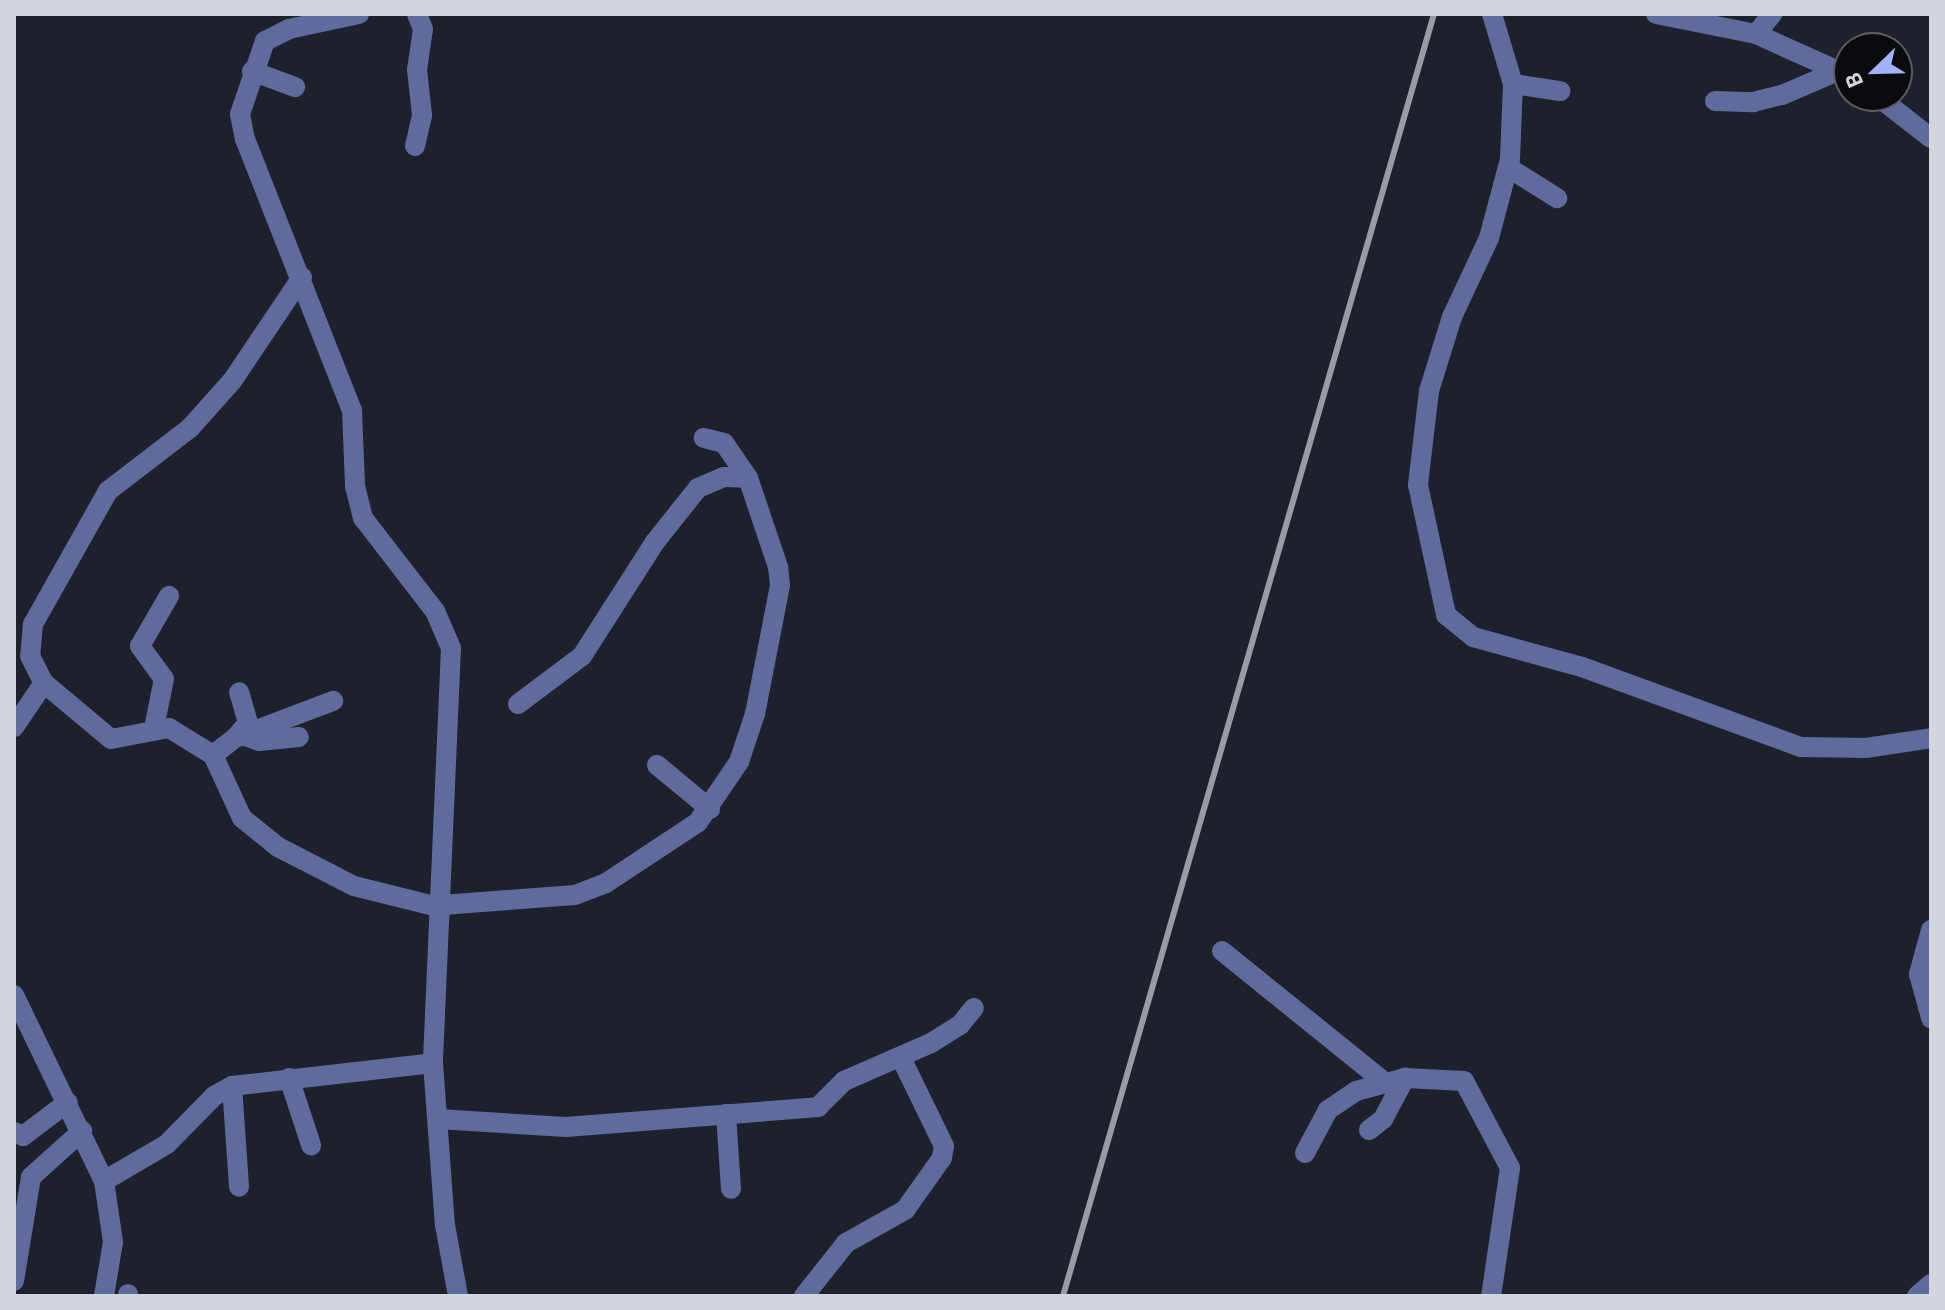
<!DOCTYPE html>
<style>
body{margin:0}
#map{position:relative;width:1945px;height:1310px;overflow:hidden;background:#1e212b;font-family:Barlow,sans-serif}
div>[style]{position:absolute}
.minor>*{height:20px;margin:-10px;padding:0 10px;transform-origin:10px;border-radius:10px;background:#5f6b9d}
.rail>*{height:6px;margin:-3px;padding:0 3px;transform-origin:3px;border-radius:3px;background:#999ca4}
span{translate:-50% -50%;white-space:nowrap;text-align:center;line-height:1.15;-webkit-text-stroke:8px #090b0f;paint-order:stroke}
.frame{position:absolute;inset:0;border:16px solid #d4d6de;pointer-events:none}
.north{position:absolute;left:1833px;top:32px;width:80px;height:80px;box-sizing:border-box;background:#090b0f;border:2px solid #5a5c62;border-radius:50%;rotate:247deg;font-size:22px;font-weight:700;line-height:32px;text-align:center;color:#d4d6de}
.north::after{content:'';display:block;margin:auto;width:28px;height:36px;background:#a1b3fd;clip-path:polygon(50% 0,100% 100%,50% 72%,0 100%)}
</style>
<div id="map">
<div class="minor">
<div style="left:359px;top:14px;width:72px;rotate:167.9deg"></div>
<div style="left:289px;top:29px;width:27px;rotate:153deg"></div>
<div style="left:265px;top:41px;width:77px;rotate:108.9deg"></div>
<div style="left:240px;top:114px;width:25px;rotate:79deg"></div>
<div style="left:245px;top:139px;width:291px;rotate:68.5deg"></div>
<div style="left:352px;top:410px;width:76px;rotate:87.7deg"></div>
<div style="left:355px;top:486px;width:33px;rotate:76deg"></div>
<div style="left:363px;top:518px;width:118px;rotate:52.3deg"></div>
<div style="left:435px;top:611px;width:40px;rotate:66.6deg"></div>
<div style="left:451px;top:648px;width:415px;rotate:92.5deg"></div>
<div style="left:433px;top:1063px;width:162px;rotate:85.8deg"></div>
<div style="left:445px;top:1225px;width:72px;rotate:79.6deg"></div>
<div style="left:1492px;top:14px;width:73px;rotate:73.3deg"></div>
<div style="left:1513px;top:84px;width:75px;rotate:92.3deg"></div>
<div style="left:1510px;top:159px;width:82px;rotate:104.9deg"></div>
<div style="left:1489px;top:238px;width:87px;rotate:115.1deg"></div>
<div style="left:1452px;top:317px;width:77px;rotate:107.3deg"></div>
<div style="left:1429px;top:391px;width:95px;rotate:96.7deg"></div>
<div style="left:1418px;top:485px;width:133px;rotate:77.8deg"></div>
<div style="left:1446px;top:615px;width:35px;rotate:39deg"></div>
<div style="left:1473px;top:637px;width:113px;rotate:15.4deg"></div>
<div style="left:1582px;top:667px;width:233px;rotate:20.1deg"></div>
<div style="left:1801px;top:747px;width:65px;rotate:0.9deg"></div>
<div style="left:1866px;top:748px;width:66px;rotate:-8.7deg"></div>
<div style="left:1656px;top:14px;width:102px;rotate:11.3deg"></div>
<div style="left:1756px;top:34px;width:102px;rotate:24.3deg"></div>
<div style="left:1756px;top:34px;width:26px;rotate:-51deg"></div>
<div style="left:252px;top:71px;width:46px;rotate:20.4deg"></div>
<div style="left:1513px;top:84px;width:48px;rotate:8.5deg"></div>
<div style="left:1877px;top:96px;width:68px;rotate:37.9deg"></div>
<div style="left:1715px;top:101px;width:38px;rotate:2deg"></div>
<div style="left:1753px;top:102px;width:30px;rotate:-14deg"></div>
<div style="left:1782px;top:95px;width:63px;rotate:-23.3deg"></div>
<div style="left:415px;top:146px;width:32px;rotate:-77deg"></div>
<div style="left:422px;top:115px;width:45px;rotate:-96.3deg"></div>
<div style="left:417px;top:70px;width:41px;rotate:-81.7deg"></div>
<div style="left:423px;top:29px;width:16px;rotate:-112deg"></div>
<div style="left:1509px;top:168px;width:57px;rotate:32deg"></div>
<div style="left:302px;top:277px;width:125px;rotate:123.9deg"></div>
<div style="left:232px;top:381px;width:63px;rotate:131.8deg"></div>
<div style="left:190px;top:428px;width:103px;rotate:142.5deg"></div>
<div style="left:108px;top:491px;width:153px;rotate:119.4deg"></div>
<div style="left:33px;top:624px;width:32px;rotate:95deg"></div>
<div style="left:30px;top:656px;width:30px;rotate:63deg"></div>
<div style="left:44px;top:683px;width:87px;rotate:39.9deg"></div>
<div style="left:111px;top:739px;width:59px;rotate:-10.7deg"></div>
<div style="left:169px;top:728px;width:52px;rotate:31.5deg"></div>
<div style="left:213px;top:755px;width:69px;rotate:65.3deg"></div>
<div style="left:242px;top:818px;width:46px;rotate:38.9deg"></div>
<div style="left:278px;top:847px;width:85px;rotate:27.2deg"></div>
<div style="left:354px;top:886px;width:91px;rotate:14deg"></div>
<div style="left:518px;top:704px;width:80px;rotate:-36.9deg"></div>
<div style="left:582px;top:656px;width:135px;rotate:-57.4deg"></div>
<div style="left:655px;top:542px;width:69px;rotate:-51.5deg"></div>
<div style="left:698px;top:488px;width:28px;rotate:-23deg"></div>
<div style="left:724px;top:477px;width:24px;rotate:2deg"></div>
<div style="left:14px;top:727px;width:53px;rotate:-55.7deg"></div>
<div style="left:154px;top:728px;width:50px;rotate:-78.5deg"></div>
<div style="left:164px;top:679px;width:41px;rotate:-126deg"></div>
<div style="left:140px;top:646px;width:58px;rotate:-59.9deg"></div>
<div style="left:242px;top:735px;width:18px;rotate:19deg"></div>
<div style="left:259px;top:741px;width:40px;rotate:-5.7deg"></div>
<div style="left:235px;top:738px;width:20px;rotate:-49deg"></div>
<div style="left:248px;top:723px;width:32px;rotate:-106deg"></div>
<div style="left:213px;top:755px;width:28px;rotate:-38deg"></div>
<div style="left:235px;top:738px;width:105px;rotate:-20.7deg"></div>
<div style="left:657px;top:765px;width:69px;rotate:39.7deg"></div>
<div style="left:442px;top:905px;width:133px;rotate:-4.3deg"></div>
<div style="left:575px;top:895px;width:33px;rotate:-21deg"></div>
<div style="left:606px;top:883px;width:110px;rotate:-33.5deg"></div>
<div style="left:698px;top:822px;width:73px;rotate:-55.7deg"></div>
<div style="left:739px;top:762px;width:51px;rotate:-71.6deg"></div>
<div style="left:755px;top:714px;width:131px;rotate:-79deg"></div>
<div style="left:780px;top:585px;width:18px;rotate:-96deg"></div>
<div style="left:778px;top:567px;width:94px;rotate:-108.6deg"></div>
<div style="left:748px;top:478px;width:42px;rotate:-124.4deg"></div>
<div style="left:724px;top:443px;width:21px;rotate:-166deg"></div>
<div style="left:1931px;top:930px;width:46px;rotate:105.3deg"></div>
<div style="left:1919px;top:974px;width:46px;rotate:74.7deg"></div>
<div style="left:1222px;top:951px;width:207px;rotate:38.9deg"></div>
<div style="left:14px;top:995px;width:207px;rotate:64.2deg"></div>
<div style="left:104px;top:1181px;width:62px;rotate:81.6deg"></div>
<div style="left:113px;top:1242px;width:55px;rotate:99.5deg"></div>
<div style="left:289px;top:1078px;width:71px;rotate:71.8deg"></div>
<div style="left:232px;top:1086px;width:101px;rotate:86deg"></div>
<div style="left:726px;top:1114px;width:75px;rotate:86.2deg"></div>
<div style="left:438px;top:1119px;width:128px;rotate:3.6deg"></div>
<div style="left:566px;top:1127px;width:253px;rotate:-4.5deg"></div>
<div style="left:818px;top:1107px;width:37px;rotate:-45deg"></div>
<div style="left:844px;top:1081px;width:95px;rotate:-23.6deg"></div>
<div style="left:931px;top:1043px;width:34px;rotate:-32deg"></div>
<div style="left:960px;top:1025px;width:22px;rotate:-51deg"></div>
<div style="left:1369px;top:1130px;width:18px;rotate:-38deg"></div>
<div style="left:1383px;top:1119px;width:47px;rotate:-61.8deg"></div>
<div style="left:14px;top:1132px;width:10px;rotate:24deg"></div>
<div style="left:23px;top:1136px;width:56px;rotate:-37.1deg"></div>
<div style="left:1305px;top:1153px;width:49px;rotate:-61.9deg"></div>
<div style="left:1328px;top:1110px;width:34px;rotate:-34deg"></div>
<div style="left:1356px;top:1091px;width:51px;rotate:-14.9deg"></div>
<div style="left:1405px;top:1078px;width:59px;rotate:2.9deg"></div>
<div style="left:1464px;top:1081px;width:98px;rotate:62.1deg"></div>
<div style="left:1510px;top:1168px;width:129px;rotate:98.4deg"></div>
<div style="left:104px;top:1181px;width:73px;rotate:-30.4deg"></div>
<div style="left:167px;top:1144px;width:67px;rotate:-45.6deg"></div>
<div style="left:214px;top:1096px;width:21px;rotate:-29deg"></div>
<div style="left:232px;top:1086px;width:202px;rotate:-6.5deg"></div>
<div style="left:14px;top:1281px;width:105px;rotate:-80.7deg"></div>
<div style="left:31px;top:1177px;width:69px;rotate:-42deg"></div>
<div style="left:128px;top:1296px;width:2px;rotate:-90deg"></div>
<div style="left:804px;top:1296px;width:68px;rotate:-51.6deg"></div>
<div style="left:846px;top:1243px;width:68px;rotate:-29.2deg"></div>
<div style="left:905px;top:1210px;width:64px;rotate:-54.6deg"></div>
<div style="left:942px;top:1158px;width:12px;rotate:-81deg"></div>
<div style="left:944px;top:1146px;width:98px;rotate:-116deg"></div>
<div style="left:1917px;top:1296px;width:18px;rotate:-41deg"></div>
</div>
<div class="rail">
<div style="left:1063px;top:1296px;width:1335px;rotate:-73.86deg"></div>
</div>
<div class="frame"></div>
<div class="north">B</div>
</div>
